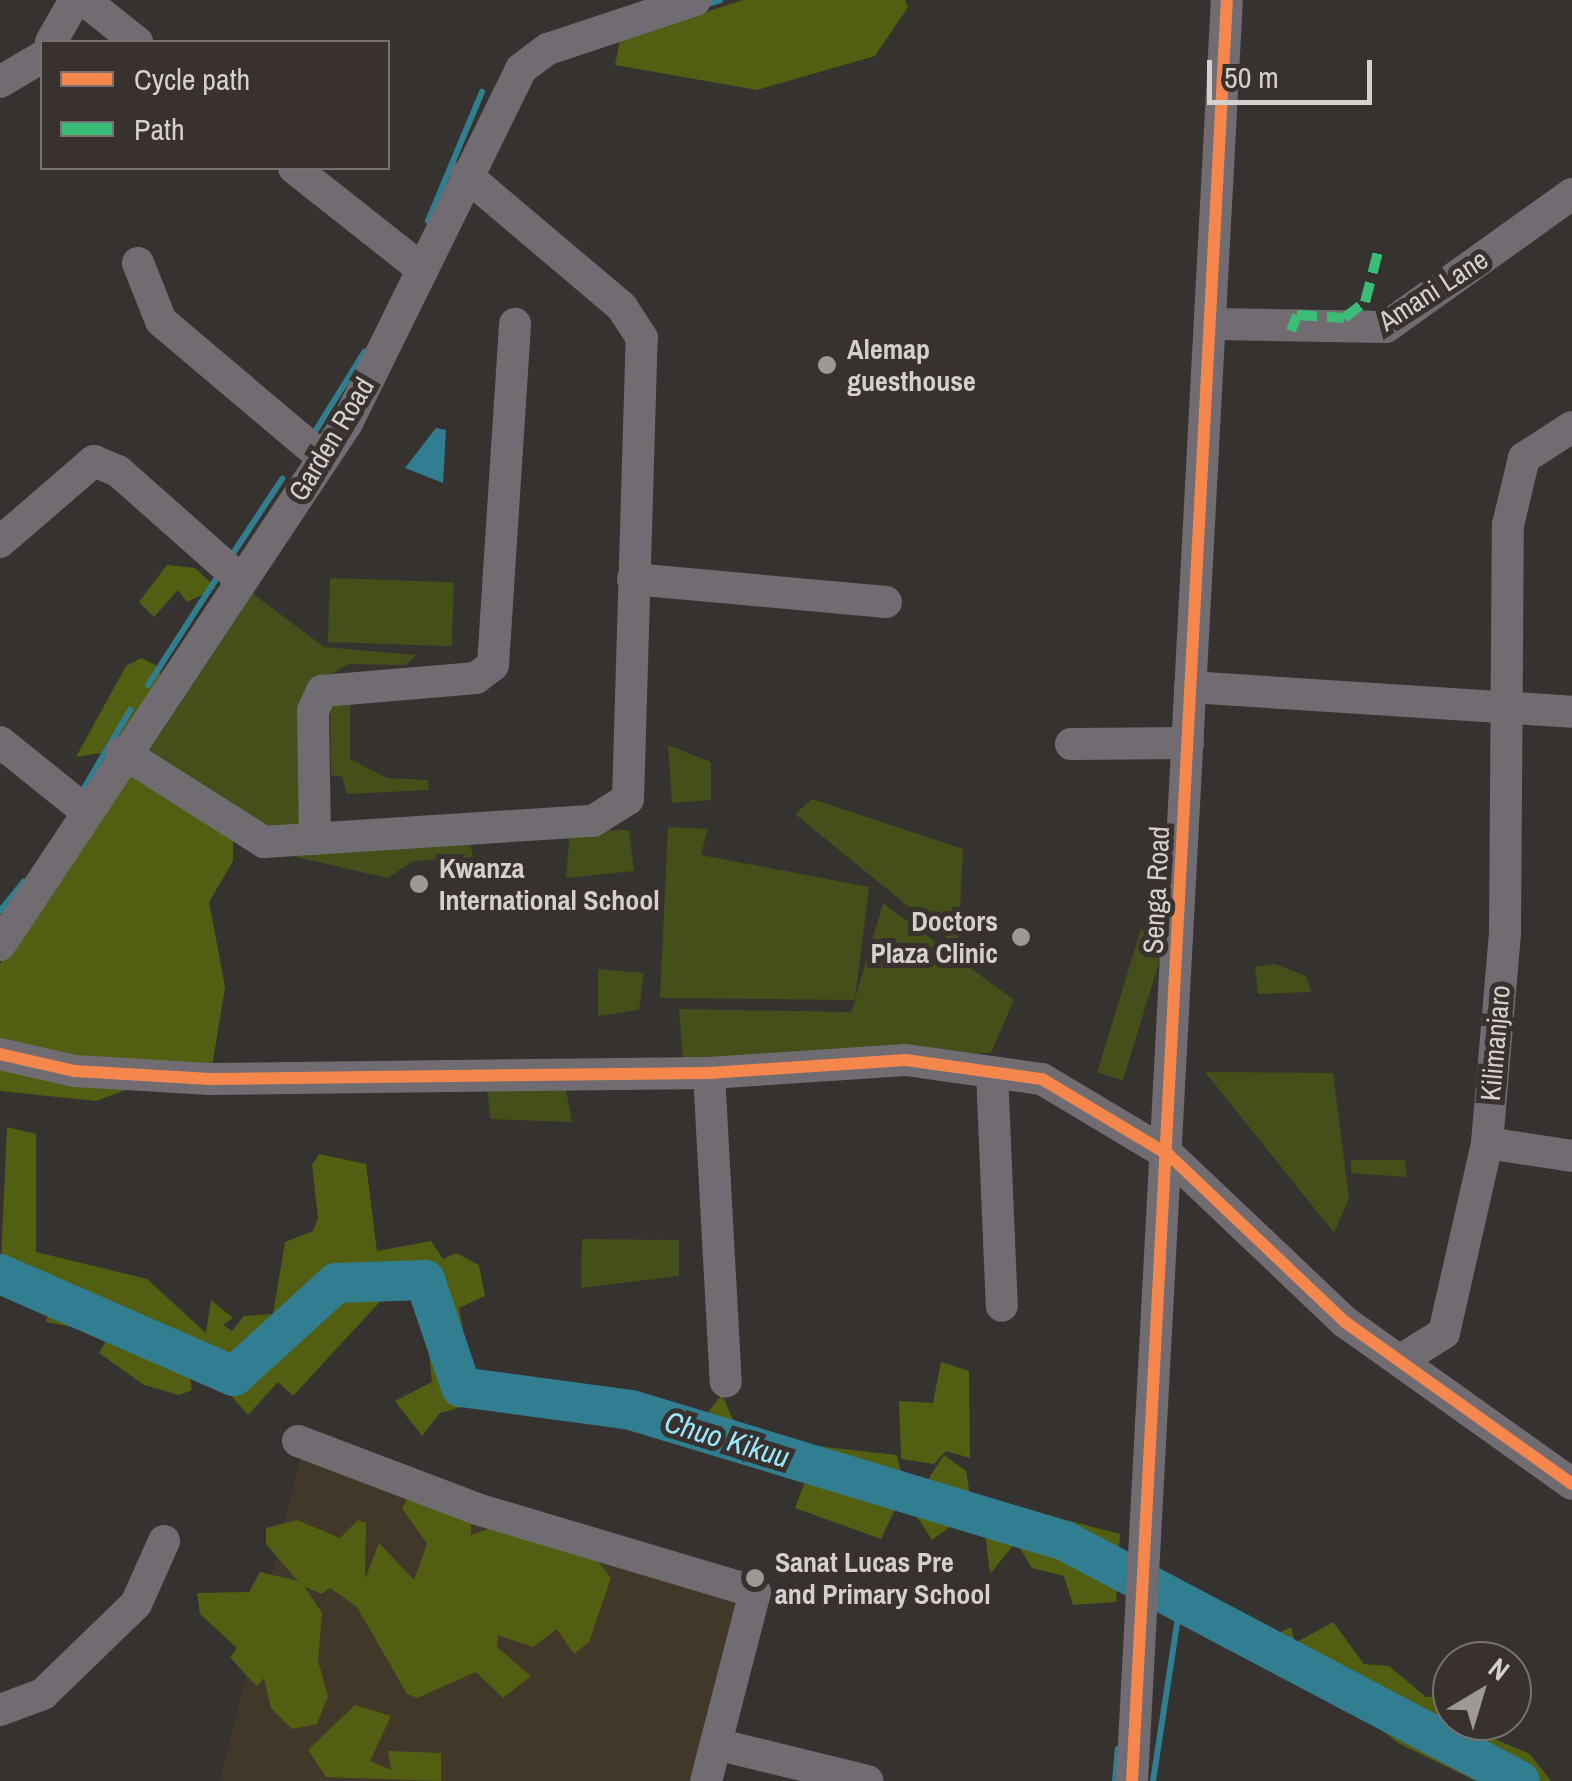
<!DOCTYPE html>
<style>
body{margin:0}
#map{position:relative;width:1572px;height:1781px;overflow:hidden;background:#353230;font-family:"Archivo Narrow",sans-serif}
div>[style]{position:absolute}
.education>*{inset:0;background:#41382a}
.green>*{inset:0;background:#454f1a;transform-origin:0 0}
.forest>*{inset:0;background:#525f13}
.water>*{inset:0;background:#307e90}
.stream>*{height:6px;margin:-3px;padding:0 3px;transform-origin:3px;border-radius:3px;background:#307e90}
.river>*{height:40px;margin:-20px;padding:0 20px;transform-origin:20px;border-radius:20px;background:#307e90}
.minor>*{height:32px;margin:-16px;padding:0 16px;transform-origin:16px;border-radius:16px;background:#706c72}
.quiet>*{height:10px;margin-top:-5px;transform-origin:0;background:repeating-linear-gradient(90deg,#3abd76 0 20px,transparent 0 30px)}
.cycleway>*{height:12px;margin:-6px;padding:0 6px;transform-origin:6px;border-radius:6px;background:#f5874c}
.dots>*{width:28px;height:28px;translate:-50% -50%;box-sizing:border-box;border:5px solid #38312d;border-radius:50%}
span{translate:-50% -50%;white-space:nowrap;text-align:center;line-height:1.15;-webkit-text-stroke:10px #38312d;paint-order:stroke}
.street-label{font-size:28px;color:#d5d0ce}
.poi-label{font-size:28px;color:#d5d0ce;font-weight:700}
.left{translate:0 -50%;text-align:left}
.right{translate:-100% -50%;text-align:right}
.water-label{font-size:30px;color:#9ae8fe;font-style:italic}
.legend{position:absolute;left:40px;top:40px;width:350px;height:130px;box-sizing:border-box;background:#38312d;border:2px solid #77716d;margin:0;padding:12px 18px;list-style:none;font-size:30px;color:#d5d0ce}
.legend li{display:flex;align-items:center;gap:20px;height:50px}
.legend b{width:50px;border:2px solid #77716d}
.north{position:absolute;left:1432px;top:1641px;width:100px;height:100px;box-sizing:border-box;background:#38312d;border:2px solid #77716d;border-radius:50%;rotate:38deg;font-size:28px;font-weight:700;line-height:40px;text-align:center;color:#d5d0ce}
.north::after{content:'';display:block;margin:auto;width:35px;height:45px;background:#9d9997;clip-path:polygon(50% 0,100% 100%,50% 72%,0 100%)}
.scale{position:absolute;left:1207px;top:60px;width:165px;height:45px;box-sizing:border-box;border:5px solid #d5d0ce;border-top:0;padding-left:12px;font-size:30px;line-height:35px;white-space:nowrap;color:#d5d0ce;-webkit-text-stroke:8px #38312d;paint-order:stroke}
</style>
<div id="map">
<div class="education">
<div style="clip-path:polygon(300px 1459px,743px 1600px,697px 1781px,220px 1781px)"></div>
</div>
<div class="green">
<div style="left:330px;top:578px;width:124px;height:64px;rotate:2deg"></div>
<div style="clip-path:polygon(248px 590px,324px 647px,417px 655px,405px 665px,348px 664px,327px 677px,298px 827px,272px 830px,148px 751px)"></div>
<div style="clip-path:polygon(330px 699px,350px 702px,350px 759px,387px 778px,428px 780px,429px 790px,347px 794px,342px 777px,331px 775px)"></div>
<div style="clip-path:polygon(668px 745px,711px 762px,711px 800px,672px 803px)"></div>
<div style="clip-path:polygon(812px 799px,963px 849px,958px 947px,795px 814px)"></div>
<div style="clip-path:polygon(668px 827px,708px 829px,701px 855px,869px 887px,855px 999px,883px 903px,1014px 1000px,991px 1053px,683px 1061px,679px 1009px,851px 1012px,855px 1000px,660px 998px)"></div>
<div style="clip-path:polygon(629px 830px,634px 871px,566px 878px,570px 831px)"></div>
<div style="clip-path:polygon(469px 834px,473px 857px,413px 861px,388px 878px,296px 857px,296px 846px)"></div>
<div style="left:1141px;top:929px;width:27px;height:150px;rotate:17deg"></div>
<div style="clip-path:polygon(1275px 964px,1306px 976px,1311px 992px,1258px 994px,1255px 967px)"></div>
<div style="clip-path:polygon(598px 969px,644px 973px,639px 1010px,598px 1016px)"></div>
<div style="clip-path:polygon(1205px 1072px,1333px 1073px,1349px 1198px,1334px 1233px)"></div>
<div style="clip-path:polygon(566px 1090px,572px 1122px,491px 1119px,487px 1091px)"></div>
<div style="clip-path:polygon(1351px 1160px,1405px 1160px,1407px 1177px,1351px 1173px)"></div>
<div style="clip-path:polygon(582px 1239px,679px 1240px,679px 1276px,581px 1288px)"></div>
</div>
<div class="forest">
<div style="clip-path:polygon(743px 0,905px 0,908px 7px,875px 56px,757px 90px,615px 65px,620px 40px)"></div>
<div style="clip-path:polygon(167px 565px,195px 568px,216px 588px,187px 602px,178px 590px,154px 617px,139px 602px)"></div>
<div style="clip-path:polygon(141px 658px,160px 667px,161px 687px,113px 751px,76px 757px,126px 666px)"></div>
<div style="clip-path:polygon(131px 763px,233px 827px,233px 861px,209px 902px,225px 987px,210px 1079px,137px 1086px,96px 1101px,0 1091px,0 964px)"></div>
<div style="clip-path:polygon(7px 1127px,36px 1134px,36px 1252px,147px 1279px,206px 1333px,211px 1300px,233px 1318px,223px 1325px,232px 1331px,244px 1316px,273px 1314px,285px 1242px,313px 1231px,318px 1218px,312px 1165px,319px 1154px,366px 1164px,377px 1251px,431px 1241px,443px 1259px,456px 1253px,479px 1265px,485px 1296px,459px 1308px,476px 1403px,440px 1413px,422px 1436px,395px 1401px,432px 1382px,424px 1306px,406px 1294px,386px 1295px,293px 1396px,278px 1382px,248px 1415px,214px 1376px,190px 1377px,192px 1390px,179px 1395px,144px 1385px,99px 1353px,110px 1334px,46px 1322px,50px 1307px,0 1283px)"></div>
<div style="clip-path:polygon(941px 1362px,969px 1371px,970px 1458px,946px 1451px,934px 1464px,901px 1459px,899px 1401px,933px 1403px)"></div>
<div style="clip-path:polygon(722px 1394px,736px 1427px,771px 1441px,897px 1455px,901px 1473px,927px 1481px,944px 1455px,966px 1471px,970px 1495px,1120px 1534px,1116px 1602px,1073px 1605px,1064px 1576px,1032px 1568px,1016px 1542px,990px 1574px,985px 1533px,958px 1521px,932px 1540px,914px 1512px,897px 1505px,881px 1539px,795px 1508px,810px 1469px,693px 1432px)"></div>
<div style="clip-path:polygon(418px 1482px,471px 1524px,471px 1535px,536px 1513px,567px 1521px,611px 1578px,589px 1642px,574px 1654px,557px 1629px,533px 1647px,498px 1635px,497px 1647px,531px 1676px,503px 1698px,476px 1672px,417px 1698px,407px 1694px,357px 1607px,330px 1588px,321px 1594px,304px 1586px,322px 1613px,318px 1661px,328px 1696px,317px 1724px,292px 1729px,271px 1708px,264px 1678px,257px 1686px,244px 1673px,230px 1657px,237px 1648px,200px 1614px,197px 1593px,249px 1592px,260px 1572px,298px 1581px,266px 1544px,266px 1528px,297px 1520px,340px 1538px,358px 1520px,366px 1523px,365px 1579px,379px 1543px,414px 1580px,427px 1544px,402px 1508px)"></div>
<div style="clip-path:polygon(1216px 1611px,1277px 1634px,1291px 1627px,1295px 1643px,1333px 1622px,1364px 1664px,1389px 1666px,1426px 1697px,1448px 1696px,1452px 1721px,1530px 1754px,1551px 1781px,1476px 1781px,1398px 1743px,1333px 1692px,1206px 1636px)"></div>
<div style="clip-path:polygon(355px 1705px,391px 1716px,370px 1761px,391px 1770px,388px 1751px,441px 1753px,441px 1781px,326px 1777px,308px 1750px)"></div>
</div>
<div class="water">
<div style="clip-path:polygon(436px 428px,446px 430px,443px 483px,405px 468px)"></div>
</div>
<div class="stream">
<div style="left:705px;top:5px;width:16px;rotate:-18deg"></div>
<div style="left:428px;top:221px;width:140px;rotate:-67.3deg"></div>
<div style="left:311px;top:438px;width:102px;rotate:-58.2deg"></div>
<div style="left:230px;top:558px;width:95px;rotate:-56.6deg"></div>
<div style="left:148px;top:685px;width:133px;rotate:-57.3deg"></div>
<div style="left:80px;top:795px;width:99px;rotate:-59.5deg"></div>
<div style="left:0;top:911px;width:38px;rotate:-51deg"></div>
<div style="left:1115px;top:1781px;width:32px;rotate:-85deg"></div>
<div style="left:1153px;top:1781px;width:179px;rotate:-81.3deg"></div>
</div>
<div class="river">
<div style="left:0;top:1274px;width:255px;rotate:23.6deg"></div>
<div style="left:234px;top:1376px;width:138px;rotate:-42.4deg"></div>
<div style="left:336px;top:1283px;width:89px;rotate:-1.9deg"></div>
<div style="left:425px;top:1280px;width:113px;rotate:71.4deg"></div>
<div style="left:461px;top:1387px;width:172px;rotate:7.7deg"></div>
<div style="left:631px;top:1410px;width:453px;rotate:16.8deg"></div>
<div style="left:1065px;top:1541px;width:514px;rotate:27.81deg"></div>
</div>
<div class="minor">
<div style="left:84px;top:0;width:68px;rotate:38.4deg"></div>
<div style="left:51px;top:42px;width:48px;rotate:-60.3deg"></div>
<div style="left:0;top:82px;width:49px;rotate:-30.8deg"></div>
<div style="left:294px;top:168px;width:164px;rotate:38.3deg"></div>
<div style="left:138px;top:263px;width:62px;rotate:68.4deg"></div>
<div style="left:161px;top:321px;width:212px;rotate:40.2deg"></div>
<div style="left:1217px;top:324px;width:169px;rotate:1deg"></div>
<div style="left:1386px;top:327px;width:229px;rotate:-35.6deg"></div>
<div style="left:0;top:542px;width:124px;rotate:-40.8deg"></div>
<div style="left:94px;top:461px;width:26px;rotate:23deg"></div>
<div style="left:118px;top:471px;width:164px;rotate:41.5deg"></div>
<div style="left:633px;top:579px;width:254px;rotate:5.2deg"></div>
<div style="left:1190px;top:687px;width:383px;rotate:3.7deg"></div>
<div style="left:0;top:742px;width:109px;rotate:38.7deg"></div>
<div style="left:1071px;top:744px;width:117px;rotate:-0.5deg"></div>
<div style="left:122px;top:752px;width:168px;rotate:32.4deg"></div>
<div style="left:264px;top:842px;width:330px;rotate:-3.7deg"></div>
<div style="left:593px;top:821px;width:41px;rotate:-32.2deg"></div>
<div style="left:628px;top:799px;width:461px;rotate:-88.3deg"></div>
<div style="left:642px;top:338px;width:37px;rotate:-123deg"></div>
<div style="left:622px;top:307px;width:204px;rotate:-139.8deg"></div>
<div style="left:315px;top:839px;width:128px;rotate:-90.9deg"></div>
<div style="left:313px;top:711px;width:22px;rotate:-66deg"></div>
<div style="left:322px;top:691px;width:155px;rotate:-4.8deg"></div>
<div style="left:476px;top:678px;width:21px;rotate:-37deg"></div>
<div style="left:493px;top:665px;width:342px;rotate:-86.3deg"></div>
<div style="left:0;top:945px;width:627px;rotate:-56.39deg"></div>
<div style="left:347px;top:423px;width:394px;rotate:-63.8deg"></div>
<div style="left:521px;top:69px;width:34px;rotate:-37deg"></div>
<div style="left:548px;top:49px;width:155px;rotate:-18.4deg"></div>
<div style="left:0;top:1054px;width:77px;rotate:12.8deg"></div>
<div style="left:75px;top:1071px;width:135px;rotate:3.4deg"></div>
<div style="left:210px;top:1079px;width:499px;rotate:-0.7deg"></div>
<div style="left:709px;top:1073px;width:197px;rotate:-3.8deg"></div>
<div style="left:906px;top:1060px;width:137px;rotate:8deg"></div>
<div style="left:1042px;top:1079px;width:148px;rotate:30.9deg"></div>
<div style="left:1169px;top:1155px;width:243px;rotate:43.5deg"></div>
<div style="left:1345px;top:1322px;width:279px;rotate:35.5deg"></div>
<div style="left:992px;top:1072px;width:234px;rotate:87.6deg"></div>
<div style="left:709px;top:1073px;width:309px;rotate:86.9deg"></div>
<div style="left:1487px;top:1143px;width:86px;rotate:8.7deg"></div>
<div style="left:1404px;top:1358px;width:47px;rotate:-32deg"></div>
<div style="left:1444px;top:1333px;width:195px;rotate:-77.2deg"></div>
<div style="left:1487px;top:1143px;width:211px;rotate:-85.1deg"></div>
<div style="left:1505px;top:933px;width:408px;rotate:-89.6deg"></div>
<div style="left:1508px;top:525px;width:69px;rotate:-76.6deg"></div>
<div style="left:1524px;top:458px;width:57px;rotate:-32.9deg"></div>
<div style="left:298px;top:1441px;width:191px;rotate:20.8deg"></div>
<div style="left:477px;top:1509px;width:290px;rotate:16.6deg"></div>
<div style="left:755px;top:1592px;width:195px;rotate:104.5deg"></div>
<div style="left:0;top:1710px;width:46px;rotate:-20.4deg"></div>
<div style="left:43px;top:1694px;width:129px;rotate:-44.1deg"></div>
<div style="left:136px;top:1604px;width:69px;rotate:-66deg"></div>
<div style="left:716px;top:1744px;width:156px;rotate:13.7deg"></div>
<div style="left:1132px;top:1781px;width:1784px;rotate:-86.95deg"></div>
</div>
<div class="quiet">
<div style="left:1291px;top:331px;width:17px;rotate:-69deg"></div>
<div style="left:1297px;top:315px;width:47px;rotate:3.7deg"></div>
<div style="left:1344px;top:318px;width:26px;rotate:-37deg"></div>
<div style="left:1365px;top:302px;width:52px;rotate:-75.4deg"></div>
</div>
<div class="cycleway">
<div style="left:0;top:1054px;width:77px;rotate:12.8deg"></div>
<div style="left:75px;top:1071px;width:135px;rotate:3.4deg"></div>
<div style="left:210px;top:1079px;width:499px;rotate:-0.7deg"></div>
<div style="left:709px;top:1073px;width:197px;rotate:-3.8deg"></div>
<div style="left:906px;top:1060px;width:137px;rotate:8deg"></div>
<div style="left:1042px;top:1079px;width:148px;rotate:30.9deg"></div>
<div style="left:1169px;top:1155px;width:243px;rotate:43.5deg"></div>
<div style="left:1345px;top:1322px;width:279px;rotate:35.5deg"></div>
<div style="left:1132px;top:1781px;width:1784px;rotate:-86.95deg"></div>
</div>
<div class="dots">
<div style="left:827px;top:365px;background:#9d9997"></div>
<div style="left:419px;top:884px;background:#9d9997"></div>
<div style="left:1021px;top:937px;background:#9d9997"></div>
<div style="left:755px;top:1578px;background:#9d9997"></div>
</div>
<div class="street-label">
<span style="left:1433px;top:290px;rotate:-33deg">Amani Lane</span>
<span style="left:331px;top:439px;rotate:-59deg">Garden Road</span>
<span style="left:1156px;top:890px;rotate:-87deg">Senga Road</span>
<span style="left:1495px;top:1043px;rotate:-85deg">Kilimanjaro</span>
</div>
<div class="poi-label">
<span class="left" style="left:847px;top:365px">Alemap<br>guesthouse</span>
<span class="left" style="left:439px;top:884px">Kwanza<br>International School</span>
<span class="right" style="left:998px;top:937px">Doctors<br>Plaza Clinic</span>
<span class="left" style="left:775px;top:1578px">Sanat Lucas Pre<br>and Primary School</span>
</div>
<div class="water-label">
<span style="left:727px;top:1439px;rotate:17deg">Chuo Kikuu</span>
</div>
<ul class="legend">
<li><b style="height:12px;background:#f5874c"></b>Cycle path</li>
<li><b style="height:12px;background:#3abd76"></b>Path</li>
</ul>
<div class="north">N</div>
<div class="scale">50 m</div>
</div>
